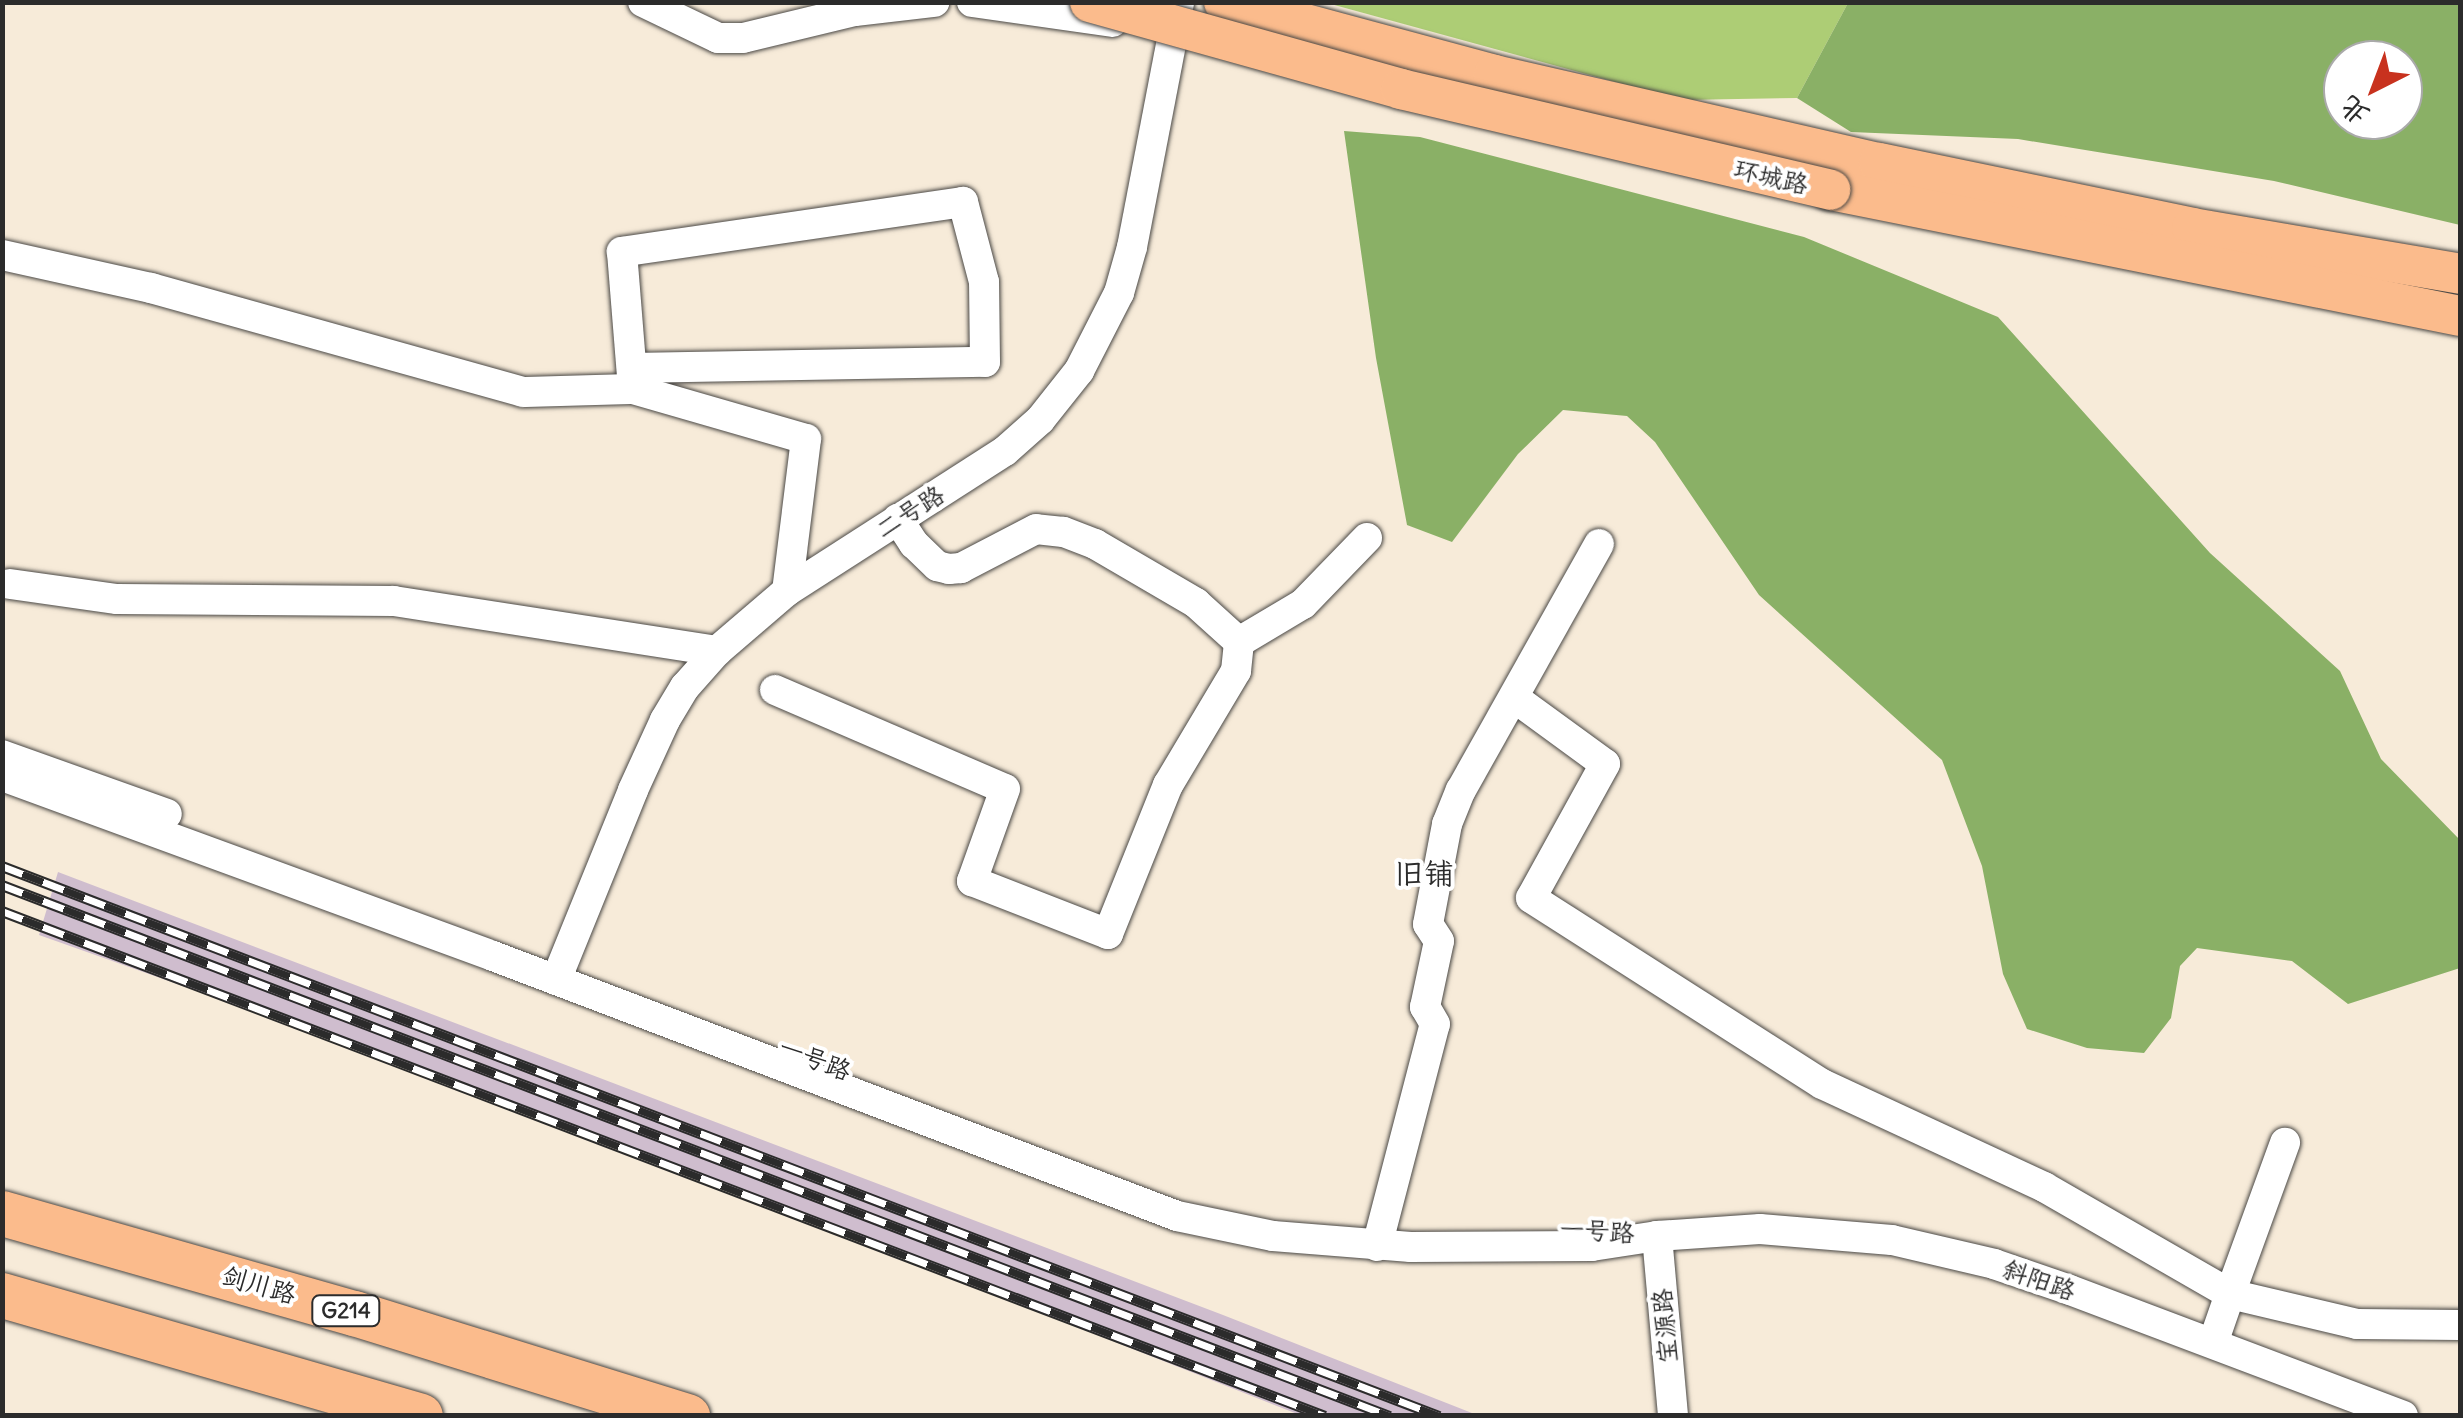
<!DOCTYPE html>
<meta charset="utf-8">
<style>
body{margin:0}
#map{position:relative;width:2463px;height:1418px;overflow:hidden;background:#f7ebd9;font-family:Delius,"LXGW WenKai TC",sans-serif}
div>[style]{position:absolute}
.industrial>*{inset:0;background:#cfbdce}
.green>*{inset:0;background:#adcd75}
.forest>*{inset:0;background:#8ab066}
.roads{filter:drop-shadow(0 0 2px #4a4845) drop-shadow(0 0 2px #4a4845)}
.minor>*{height:30px;margin:-15px;padding:0 15px;transform-origin:15px;border-radius:15px;background:#fff}
.major>*{height:40px;margin:-20px;padding:0 20px;transform-origin:20px;border-radius:20px;background:#fbbb8c}
.highway>*{height:45px;margin:-22.5px;padding:0 22.5px;transform-origin:22.5px;border-radius:22.5px;background:#fbbb8c}
.rail>*{height:11px;margin-top:-5.5px;transform-origin:0;background:repeating-linear-gradient(90deg,#fff 0 22px,#2b2b2b 0 44px);box-sizing:border-box;border-block:2px solid #2b2b2b}
.bridges{filter:drop-shadow(0 0 2px #4a4845) drop-shadow(0 0 2px #4a4845)}
.major-bridge>*{height:40px;margin:-20px;padding:0 20px;transform-origin:20px;border-radius:20px;background:#fbbb8c}
span{translate:-50% -50%;white-space:nowrap;text-align:center;line-height:1.15;-webkit-text-stroke:8px #fff;paint-order:stroke}
.shield-label span{padding:2px 8px;background:#fff;border:2px solid;border-radius:8px;-webkit-text-stroke-width:0}
.shield-label{font-size:22px;color:#2b2b2b;font-weight:700}
.street-label{font-size:25px;color:#2b2b2b}
.quarter-label{font-size:30px;color:#2b2b2b}
.frame{position:absolute;inset:0;border:5px solid #2b2b2b;pointer-events:none}
.north{position:absolute;left:2323px;top:40px;width:100px;height:100px;box-sizing:border-box;background:#fff;border:2px solid #aaa;border-radius:50%;rotate:222deg;font-size:28px;font-weight:700;line-height:40px;text-align:center;color:#2b2b2b}
.north::after{content:'';display:block;margin:auto;width:35px;height:45px;background:#c8321e;clip-path:polygon(50% 0,100% 100%,50% 72%,0 100%)}
</style>
<div id="map">
<div class="industrial">
<div style="clip-path:polygon(58px 872px,1223px 1315px,1477px 1415px,1300px 1415px,490px 1095px,39px 935px)"></div>
</div>
<div class="green">
<div style="clip-path:polygon(1327px 3px,1848px 3px,1797px 98px,1681px 100px)"></div>
</div>
<div class="forest">
<div style="clip-path:polygon(evenodd,1848px 3px,2460px 3px,2460px 225px,2274px 181px,2018px 139px,1851px 132px,1797px 98px,1848px 3px,2343px 60px,2403px 60px,2403px 120px,2343px 120px,2343px 60px)"></div>
<div style="clip-path:polygon(1344px 131px,1420px 137px,1804px 237px,1998px 317px,2210px 553px,2340px 671px,2381px 759px,2460px 840px,2460px 968px,2348px 1004px,2292px 961px,2197px 948px,2180px 966px,2171px 1018px,2144px 1053px,2087px 1048px,2027px 1029px,2003px 974px,1982px 866px,1942px 760px,1759px 595px,1655px 442px,1627px 416px,1563px 410px,1518px 454px,1452px 542px,1407px 525px,1376px 358px)"></div>
</div>
<div class="roads">
<div class="minor">
<div style="left:643px;top:2px;width:83px;rotate:25.6deg"></div>
<div style="left:718px;top:38px;width:25px"></div>
<div style="left:743px;top:38px;width:115px;rotate:-13.6deg"></div>
<div style="left:855px;top:11px;width:80px;rotate:-6.5deg"></div>
<div style="left:972px;top:2px;width:142px;rotate:8.1deg"></div>
<div style="left:2px;top:255px;width:153px;rotate:12.5deg"></div>
<div style="left:151px;top:288px;width:386px;rotate:15.6deg"></div>
<div style="left:523px;top:392px;width:110px;rotate:-1.6deg"></div>
<div style="left:632px;top:368px;width:353px;rotate:-1deg"></div>
<div style="left:985px;top:362px;width:80px;rotate:-90.7deg"></div>
<div style="left:984px;top:282px;width:83px;rotate:-104.7deg"></div>
<div style="left:963px;top:202px;width:345px;rotate:171.7deg"></div>
<div style="left:622px;top:252px;width:137px;rotate:85.4deg"></div>
<div style="left:633px;top:389px;width:180px;rotate:16.1deg"></div>
<div style="left:806px;top:439px;width:153px;rotate:97.1deg"></div>
<div style="left:10px;top:584px;width:108px;rotate:8deg"></div>
<div style="left:117px;top:599px;width:277px;rotate:0.4deg"></div>
<div style="left:394px;top:601px;width:327px;rotate:8.8deg"></div>
<div style="left:1239px;top:642px;width:74px;rotate:-30.7deg"></div>
<div style="left:1303px;top:604px;width:92px;rotate:-45.9deg"></div>
<div style="left:775px;top:690px;width:250px;rotate:23.3deg"></div>
<div style="left:1005px;top:789px;width:98px;rotate:109.7deg"></div>
<div style="left:972px;top:881px;width:146px;rotate:21.3deg"></div>
<div style="left:1108px;top:934px;width:161px;rotate:-68.1deg"></div>
<div style="left:1168px;top:785px;width:133px;rotate:-59.2deg"></div>
<div style="left:1236px;top:671px;width:29px;rotate:-84deg"></div>
<div style="left:1239px;top:642px;width:58px;rotate:-137.8deg"></div>
<div style="left:1196px;top:603px;width:117px;rotate:-149.7deg"></div>
<div style="left:1095px;top:544px;width:34px;rotate:-159deg"></div>
<div style="left:1063px;top:532px;width:27px;rotate:-174deg"></div>
<div style="left:1036px;top:529px;width:85px;rotate:152.5deg"></div>
<div style="left:961px;top:568px;width:12px;rotate:175deg"></div>
<div style="left:949px;top:569px;width:12px;rotate:-166deg"></div>
<div style="left:937px;top:566px;width:32px;rotate:-136deg"></div>
<div style="left:914px;top:544px;width:30px;rotate:-123deg"></div>
<div style="left:1516px;top:699px;width:110px;rotate:36.1deg"></div>
<div style="left:1605px;top:764px;width:153px;rotate:118.9deg"></div>
<div style="left:1531px;top:898px;width:345px;rotate:32.6deg"></div>
<div style="left:1822px;top:1084px;width:245px;rotate:24.9deg"></div>
<div style="left:2044px;top:1187px;width:215px;rotate:29.9deg"></div>
<div style="left:2230px;top:1294px;width:161px;rotate:-70deg"></div>
<div style="left:2px;top:755px;width:175px;rotate:19.7deg"></div>
<div style="left:2px;top:776px;width:523px;rotate:20.13deg"></div>
<div style="left:493px;top:956px;width:732px;rotate:20.81deg"></div>
<div style="left:1177px;top:1216px;width:98px;rotate:11.8deg"></div>
<div style="left:1273px;top:1236px;width:138px;rotate:4.6deg"></div>
<div style="left:1411px;top:1247px;width:181px;rotate:-0.3deg"></div>
<div style="left:1592px;top:1246px;width:66px;rotate:-8.7deg"></div>
<div style="left:1657px;top:1236px;width:103px;rotate:-3.9deg"></div>
<div style="left:1760px;top:1229px;width:132px;rotate:4.8deg"></div>
<div style="left:1892px;top:1240px;width:105px;rotate:13.2deg"></div>
<div style="left:1994px;top:1264px;width:80px;rotate:18.9deg"></div>
<div style="left:2070px;top:1290px;width:356px;rotate:20.7deg"></div>
<div style="left:556px;top:980px;width:205px;rotate:-67.9deg"></div>
<div style="left:633px;top:790px;width:77px;rotate:-65.4deg"></div>
<div style="left:665px;top:720px;width:39px;rotate:-59deg"></div>
<div style="left:685px;top:687px;width:48px;rotate:-48.4deg"></div>
<div style="left:717px;top:651px;width:92px;rotate:-40.6deg"></div>
<div style="left:787px;top:591px;width:259px;rotate:-32.7deg"></div>
<div style="left:1005px;top:451px;width:47px;rotate:-41.5deg"></div>
<div style="left:1040px;top:420px;width:63px;rotate:-51.5deg"></div>
<div style="left:1079px;top:371px;width:88px;rotate:-62.9deg"></div>
<div style="left:1119px;top:293px;width:48px;rotate:-74.2deg"></div>
<div style="left:1132px;top:247px;width:249px;rotate:-79.1deg"></div>
<div style="left:1657px;top:1236px;width:181px;rotate:84.9deg"></div>
<div style="left:1377px;top:1246px;width:229px;rotate:-75.4deg"></div>
<div style="left:1435px;top:1024px;width:20px;rotate:-120deg"></div>
<div style="left:1425px;top:1007px;width:67px;rotate:-78deg"></div>
<div style="left:1439px;top:941px;width:20px;rotate:-123deg"></div>
<div style="left:1428px;top:924px;width:102px;rotate:-79.2deg"></div>
<div style="left:1447px;top:824px;width:37px;rotate:-68deg"></div>
<div style="left:1461px;top:790px;width:282px;rotate:-60.7deg"></div>
<div style="left:2213px;top:1343px;width:52px;rotate:-70.9deg"></div>
<div style="left:2230px;top:1294px;width:130px;rotate:13.3deg"></div>
<div style="left:2357px;top:1324px;width:103px;rotate:0.6deg"></div>
</div>
<div class="major">
<div style="left:1224px;top:2px;width:280px;rotate:15.1deg"></div>
<div style="left:1494px;top:75px;width:395px;rotate:12.9deg"></div>
<div style="left:1879px;top:163px;width:320px;rotate:11.7deg"></div>
<div style="left:2192px;top:228px;width:272px;rotate:9.7deg"></div>
<div style="left:1830px;top:190px;width:642px;rotate:11.31deg"></div>
</div>
<div class="highway">
<div style="left:2px;top:1213px;width:366px;rotate:15.9deg"></div>
<div style="left:354px;top:1313px;width:349px;rotate:17.2deg"></div>
<div style="left:2px;top:1295px;width:435px;rotate:16.1deg"></div>
</div>
</div>
<div class="rail">
<div style="left:2px;top:866px;width:1539px;rotate:20.94deg"></div>
<div style="left:2px;top:885px;width:1486px;rotate:20.94deg"></div>
<div style="left:2px;top:911px;width:1416px;rotate:20.89deg"></div>
</div>
<div class="bridges">
<div class="major-bridge">
<div style="left:1090px;top:2px;width:323px;rotate:15.6deg"></div>
<div style="left:1401px;top:89px;width:441px;rotate:13.2deg"></div>
</div>
</div>
<div class="shield-label">
<span style="left:346px;top:1311px">G214</span>
</div>
<div class="street-label">
<span style="left:1771px;top:177px;rotate:13deg">环城路</span>
<span style="left:910px;top:512px;rotate:-32deg">二号路</span>
<span style="left:815px;top:1059px;rotate:21deg">一号路</span>
<span style="left:1597px;top:1231px;rotate:4deg">一号路</span>
<span style="left:2039px;top:1280px;rotate:19deg">斜阳路</span>
<span style="left:259px;top:1285px;rotate:16deg">剑川路</span>
<span style="left:1665px;top:1326px;rotate:-95deg">宝源路</span>
</div>
<div class="quarter-label">
<span style="left:1424px;top:873px">旧铺</span>
</div>
<div class="frame"></div>
<div class="north">北</div>
</div>
